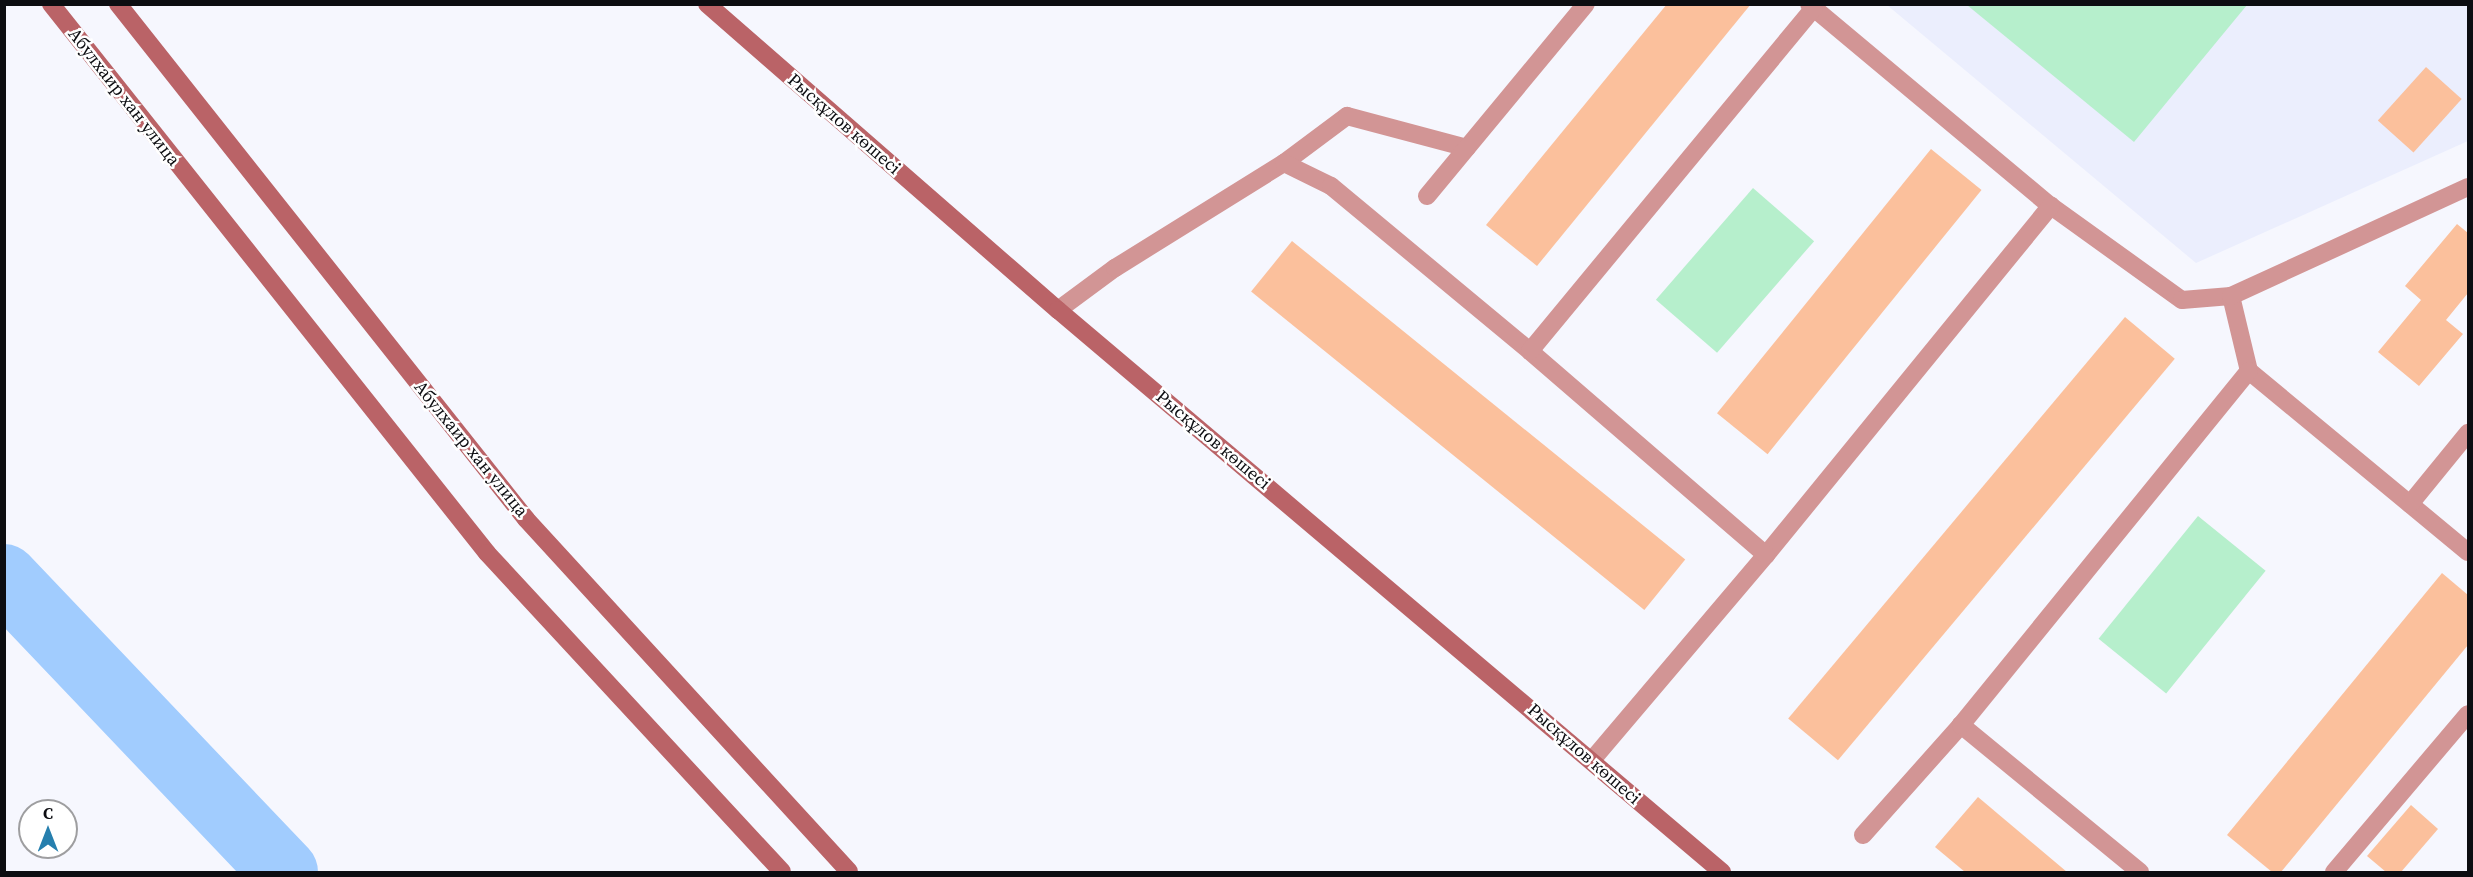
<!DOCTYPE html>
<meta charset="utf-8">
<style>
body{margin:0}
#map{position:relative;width:2473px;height:877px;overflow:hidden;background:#f6f7fe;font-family:"Source Serif 4",serif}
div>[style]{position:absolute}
.built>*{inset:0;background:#ebeefd}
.green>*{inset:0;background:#b6efcc;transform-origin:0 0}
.river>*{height:68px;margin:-34px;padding:0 34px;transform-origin:34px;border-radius:34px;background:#a1ccfe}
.building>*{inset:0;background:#fbc09c;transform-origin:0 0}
.lane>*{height:18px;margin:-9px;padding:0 9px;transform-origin:9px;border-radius:9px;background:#d29595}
.secondary>*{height:18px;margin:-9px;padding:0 9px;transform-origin:9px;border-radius:9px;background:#ba6367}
span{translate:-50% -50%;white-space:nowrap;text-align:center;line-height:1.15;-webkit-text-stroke:5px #fff;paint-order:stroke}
.street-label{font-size:18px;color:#0c0d11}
.frame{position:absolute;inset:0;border:6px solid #0c0d11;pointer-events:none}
.north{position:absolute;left:18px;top:799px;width:60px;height:60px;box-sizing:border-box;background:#fff;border:2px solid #9e9ea0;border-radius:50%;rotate:0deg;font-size:16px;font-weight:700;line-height:24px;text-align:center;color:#0c0d11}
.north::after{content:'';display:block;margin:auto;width:21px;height:27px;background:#267fae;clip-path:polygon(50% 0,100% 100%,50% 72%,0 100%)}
</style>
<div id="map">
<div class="built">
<div style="clip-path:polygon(1887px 5px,2468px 5px,2468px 141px,2196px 263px)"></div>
</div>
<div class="green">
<div style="clip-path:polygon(1967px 5px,2247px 5px,2134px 142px)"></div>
<div style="left:1753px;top:188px;width:81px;height:148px;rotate:41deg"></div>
<div style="left:2198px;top:516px;width:87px;height:158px;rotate:39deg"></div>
</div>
<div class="river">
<div style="left:4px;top:578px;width:406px;rotate:46.4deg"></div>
</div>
<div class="building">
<div style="clip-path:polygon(1667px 4px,1751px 4px,1537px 266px,1486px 225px)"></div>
<div style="left:2426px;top:67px;width:48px;height:72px;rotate:42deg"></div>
<div style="left:1931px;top:149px;width:65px;height:340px;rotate:39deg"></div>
<div style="clip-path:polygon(2457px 224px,2468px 233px,2468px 293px,2446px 320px,2463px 334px,2419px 386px,2378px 352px,2421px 300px,2405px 286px)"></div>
<div style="left:1292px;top:241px;width:506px;height:65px;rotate:39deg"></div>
<div style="left:2125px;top:317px;width:65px;height:524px;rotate:40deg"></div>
<div style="clip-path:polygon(2442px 573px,2468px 595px,2468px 645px,2281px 872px,2272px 872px,2227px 835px)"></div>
<div style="clip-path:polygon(1978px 797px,2067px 872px,1965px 872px,1935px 847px)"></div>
<div style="clip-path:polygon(2411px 805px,2438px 829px,2401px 872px,2386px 872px,2367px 856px)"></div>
</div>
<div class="lane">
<div style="left:1809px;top:4px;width:315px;rotate:39.9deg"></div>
<div style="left:2051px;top:206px;width:161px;rotate:35.7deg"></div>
<div style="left:2182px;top:300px;width:49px;rotate:-4.7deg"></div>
<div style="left:2231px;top:296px;width:77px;rotate:76.5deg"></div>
<div style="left:2249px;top:371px;width:284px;rotate:39.6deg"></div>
<div style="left:1284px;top:163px;width:79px;rotate:-36.7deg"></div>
<div style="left:1347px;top:116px;width:124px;rotate:14.9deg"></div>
<div style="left:1427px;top:196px;width:249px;rotate:-50.4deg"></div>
<div style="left:2231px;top:296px;width:261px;rotate:-24.7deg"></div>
<div style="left:1058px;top:310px;width:71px;rotate:-36.4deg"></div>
<div style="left:1115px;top:268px;width:199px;rotate:-31.9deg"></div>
<div style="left:1284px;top:163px;width:52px;rotate:26.1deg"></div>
<div style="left:1331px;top:186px;width:259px;rotate:39.7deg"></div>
<div style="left:2410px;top:504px;width:92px;rotate:-50.8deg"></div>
<div style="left:1766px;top:555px;width:451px;rotate:-50.8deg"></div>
<div style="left:1592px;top:760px;width:269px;rotate:-49.7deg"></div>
<div style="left:1766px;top:555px;width:312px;rotate:-139.2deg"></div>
<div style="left:1530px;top:351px;width:445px;rotate:-50.4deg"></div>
<div style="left:1863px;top:835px;width:147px;rotate:-48.3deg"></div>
<div style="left:2140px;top:872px;width:232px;rotate:-140.6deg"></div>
<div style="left:1961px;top:725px;width:456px;rotate:-50.9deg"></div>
<div style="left:2334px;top:872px;width:207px;rotate:-49.7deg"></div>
</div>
<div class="secondary">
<div style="left:51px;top:4px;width:701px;rotate:51.54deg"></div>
<div style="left:487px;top:553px;width:434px;rotate:47.2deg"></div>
<div style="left:118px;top:4px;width:657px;rotate:51.61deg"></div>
<div style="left:526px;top:519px;width:478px;rotate:47.5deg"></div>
<div style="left:707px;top:4px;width:466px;rotate:41.1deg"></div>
<div style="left:1058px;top:310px;width:870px;rotate:40.24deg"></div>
</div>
<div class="street-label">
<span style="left:124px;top:97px;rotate:52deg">Абулхаир хан улица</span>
<span style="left:844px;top:124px;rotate:41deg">Рысқұлов көшесі</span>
<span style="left:1213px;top:440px;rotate:40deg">Рысқұлов көшесі</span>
<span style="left:471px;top:449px;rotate:51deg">Абулхаир хан улица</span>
<span style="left:1584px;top:754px;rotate:41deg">Рысқұлов көшесі</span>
</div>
<div class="frame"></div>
<div class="north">С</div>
</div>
